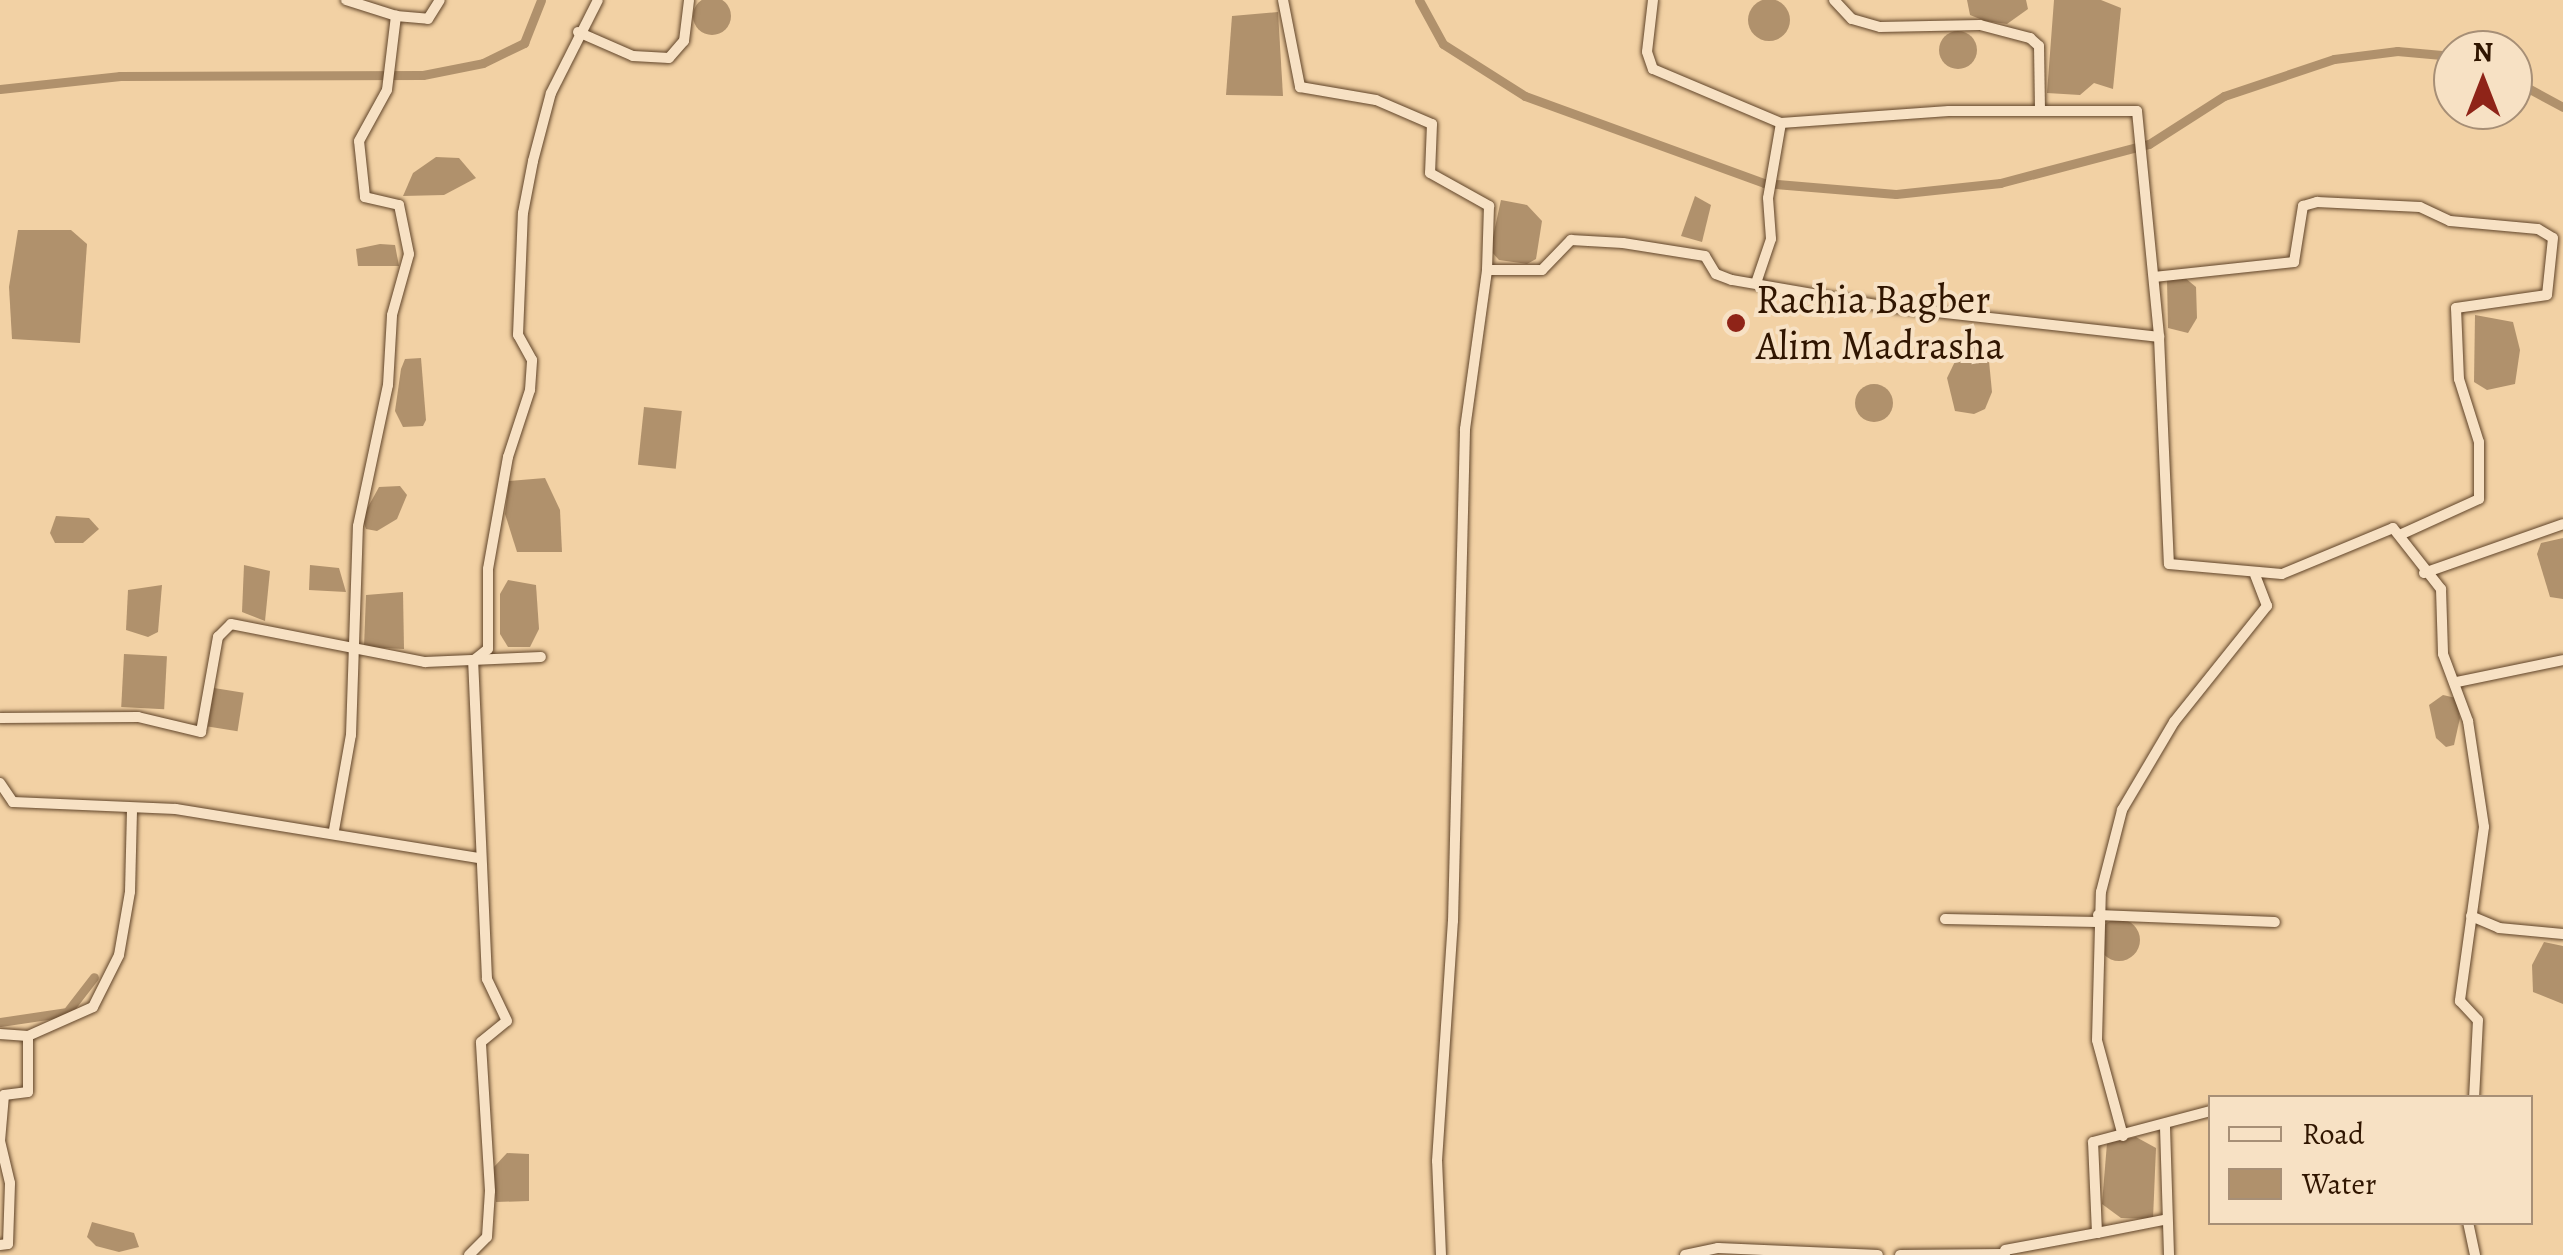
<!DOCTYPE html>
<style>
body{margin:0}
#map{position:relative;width:2563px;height:1255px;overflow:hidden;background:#f2d1a4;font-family:Alegreya,serif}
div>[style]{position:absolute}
.water>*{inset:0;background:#b0916c;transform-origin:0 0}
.round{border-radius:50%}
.canal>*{height:9px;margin:-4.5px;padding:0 4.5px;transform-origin:4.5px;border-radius:4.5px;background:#b0916c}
.roads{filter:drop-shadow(0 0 2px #604429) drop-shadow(0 0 2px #604429)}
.minor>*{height:10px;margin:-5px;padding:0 5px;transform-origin:5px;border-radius:5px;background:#f7e1c4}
.dots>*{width:28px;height:28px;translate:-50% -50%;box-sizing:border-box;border:5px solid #f7e1c4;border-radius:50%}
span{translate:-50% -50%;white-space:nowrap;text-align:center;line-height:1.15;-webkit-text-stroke:8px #f7e1c4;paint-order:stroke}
.poi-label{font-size:40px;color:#301500}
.left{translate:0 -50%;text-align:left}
.legend{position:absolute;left:2208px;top:1095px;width:325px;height:130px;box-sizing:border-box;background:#f7e1c4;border:2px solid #a78f76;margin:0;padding:12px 18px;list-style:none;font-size:30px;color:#301500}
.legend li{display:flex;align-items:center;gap:20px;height:50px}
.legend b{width:50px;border:2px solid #a78f76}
.north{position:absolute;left:2433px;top:30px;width:100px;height:100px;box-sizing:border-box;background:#f7e1c4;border:2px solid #a78f76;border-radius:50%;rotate:0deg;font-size:28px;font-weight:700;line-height:40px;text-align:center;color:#301500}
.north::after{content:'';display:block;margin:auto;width:35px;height:45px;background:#8f2418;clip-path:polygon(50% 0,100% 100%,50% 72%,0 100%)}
</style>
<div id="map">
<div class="water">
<div class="round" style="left:693px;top:-3px;width:38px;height:38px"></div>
<div class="round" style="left:1748px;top:-1px;width:42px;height:42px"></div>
<div style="clip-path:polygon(1967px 0,2026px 0,2028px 9px,2007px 24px,1985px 21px,1970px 15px)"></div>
<div style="clip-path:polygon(2054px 0,2101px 0,2121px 8px,2113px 89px,2094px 83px,2080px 95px,2047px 93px)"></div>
<div style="clip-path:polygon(1278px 12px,1283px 96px,1226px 95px,1232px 16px)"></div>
<div class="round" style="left:1939px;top:31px;width:38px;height:38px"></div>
<div style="clip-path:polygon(436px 157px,459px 158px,476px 178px,444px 195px,403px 196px,413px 173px)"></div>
<div style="clip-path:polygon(1695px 196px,1711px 205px,1702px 242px,1681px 236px)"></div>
<div style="clip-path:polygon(1501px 200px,1527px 205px,1542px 221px,1536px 259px,1527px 264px,1499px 260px,1490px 250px)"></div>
<div style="clip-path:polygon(18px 230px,71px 230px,87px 244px,80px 343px,12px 339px,9px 287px)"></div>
<div style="clip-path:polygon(380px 244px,395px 245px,399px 266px,358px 266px,356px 249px)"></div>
<div style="clip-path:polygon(2167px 279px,2184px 277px,2196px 287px,2197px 318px,2188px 333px,2168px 328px)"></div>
<div style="clip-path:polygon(2475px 315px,2513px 322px,2520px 350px,2515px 384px,2487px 390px,2474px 382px)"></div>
<div style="clip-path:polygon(1976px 341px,1989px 361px,1992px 392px,1985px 409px,1974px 414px,1955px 411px,1947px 378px,1964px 343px)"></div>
<div style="clip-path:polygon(421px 358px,426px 420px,423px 426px,403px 427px,395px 411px,401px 369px,405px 359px)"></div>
<div class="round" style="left:1855px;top:384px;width:38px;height:38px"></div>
<div style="left:644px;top:407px;width:38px;height:58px;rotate:6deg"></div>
<div style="clip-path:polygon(545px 478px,560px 510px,562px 552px,517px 552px,505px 514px,509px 481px)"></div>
<div style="clip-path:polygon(400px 486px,407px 495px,397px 519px,377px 531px,366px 529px,362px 518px,379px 487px)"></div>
<div style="clip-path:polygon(56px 516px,89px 518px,99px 529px,83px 543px,55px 543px,50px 533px)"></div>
<div style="clip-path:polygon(2563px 538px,2563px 599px,2550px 597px,2537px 554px,2541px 543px)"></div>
<div style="clip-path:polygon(244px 565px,270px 571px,265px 621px,242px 612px)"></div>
<div style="clip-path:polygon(310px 565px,339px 568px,346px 592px,309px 590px)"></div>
<div style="clip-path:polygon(508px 580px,536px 585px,539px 629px,530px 647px,508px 647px,500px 634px,500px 594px)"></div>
<div style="clip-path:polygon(162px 585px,158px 632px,148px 637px,126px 630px,128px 590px)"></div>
<div style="clip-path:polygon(403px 592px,404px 649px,364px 647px,366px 595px)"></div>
<div style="left:124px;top:654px;width:43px;height:53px;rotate:3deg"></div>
<div style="left:214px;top:688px;width:30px;height:39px;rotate:9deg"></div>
<div style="clip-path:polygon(2443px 695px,2456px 698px,2460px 718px,2454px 745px,2446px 747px,2436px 738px,2429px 705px)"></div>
<div class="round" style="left:2098px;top:919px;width:42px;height:42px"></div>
<div style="clip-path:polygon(2544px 942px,2563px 946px,2563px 1004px,2533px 992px,2532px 965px)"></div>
<div style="clip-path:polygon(2136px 1137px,2156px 1148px,2153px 1219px,2121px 1218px,2102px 1204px,2107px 1143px)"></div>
<div style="clip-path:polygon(507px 1153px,529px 1154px,529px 1201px,496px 1202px,493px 1168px)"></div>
<div style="clip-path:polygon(92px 1222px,134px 1233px,139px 1247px,119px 1252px,96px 1246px,87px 1237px)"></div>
</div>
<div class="canal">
<div style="left:1419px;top:0;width:50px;rotate:61.4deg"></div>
<div style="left:1443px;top:44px;width:97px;rotate:32.4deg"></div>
<div style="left:1525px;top:96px;width:254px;rotate:20deg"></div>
<div style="left:1764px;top:183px;width:132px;rotate:4.8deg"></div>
<div style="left:1896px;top:194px;width:105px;rotate:-6deg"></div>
<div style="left:2000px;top:183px;width:154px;rotate:-14.7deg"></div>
<div style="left:2149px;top:144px;width:89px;rotate:-32.6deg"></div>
<div style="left:2224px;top:96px;width:116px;rotate:-18.6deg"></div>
<div style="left:2334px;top:59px;width:64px;rotate:-7.2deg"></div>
<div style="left:2397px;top:51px;width:56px;rotate:5.1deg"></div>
<div style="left:2513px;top:80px;width:57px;rotate:28.4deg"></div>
<div style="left:0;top:89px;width:121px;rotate:-6.2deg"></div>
<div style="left:120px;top:76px;width:303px;rotate:-0.2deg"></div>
<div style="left:423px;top:75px;width:61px;rotate:-11.3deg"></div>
<div style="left:483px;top:63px;width:46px;rotate:-26deg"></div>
<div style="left:524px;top:43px;width:46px;rotate:-68.4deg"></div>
<div style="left:0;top:1022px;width:68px;rotate:-8.5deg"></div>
<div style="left:67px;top:1012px;width:44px;rotate:-52.4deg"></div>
</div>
<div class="roads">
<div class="minor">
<div style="left:346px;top:0;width:52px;rotate:17.7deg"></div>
<div style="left:1283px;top:0;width:89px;rotate:78.9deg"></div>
<div style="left:1300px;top:87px;width:77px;rotate:9.7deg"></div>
<div style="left:1376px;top:100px;width:61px;rotate:23.2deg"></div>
<div style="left:1432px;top:124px;width:49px;rotate:92.3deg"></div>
<div style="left:1430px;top:173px;width:68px;rotate:29.2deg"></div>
<div style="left:1489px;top:206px;width:64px;rotate:91.8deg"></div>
<div style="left:1487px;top:270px;width:55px"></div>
<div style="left:1542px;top:270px;width:42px;rotate:-46deg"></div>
<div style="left:1571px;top:240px;width:52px;rotate:3.3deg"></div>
<div style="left:1623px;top:243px;width:83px;rotate:9deg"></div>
<div style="left:1705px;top:256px;width:21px;rotate:59deg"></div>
<div style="left:1716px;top:274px;width:17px;rotate:21deg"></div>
<div style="left:1732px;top:280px;width:153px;rotate:9.8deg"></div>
<div style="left:1883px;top:306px;width:278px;rotate:6.4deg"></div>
<div style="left:1653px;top:0;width:52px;rotate:96.6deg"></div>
<div style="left:1647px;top:52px;width:18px;rotate:71deg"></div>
<div style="left:1653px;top:69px;width:139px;rotate:22.9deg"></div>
<div style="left:1781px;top:123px;width:76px;rotate:99.8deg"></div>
<div style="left:1768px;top:198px;width:41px;rotate:85.8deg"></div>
<div style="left:1771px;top:239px;width:46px;rotate:108.8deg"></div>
<div style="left:1834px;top:0;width:26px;rotate:47deg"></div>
<div style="left:1852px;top:19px;width:29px;rotate:16deg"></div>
<div style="left:1880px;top:27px;width:100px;rotate:-1.1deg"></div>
<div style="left:1980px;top:25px;width:52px;rotate:14.6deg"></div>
<div style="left:2030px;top:38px;width:12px;rotate:42deg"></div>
<div style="left:2039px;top:46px;width:64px;rotate:89.1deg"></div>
<div style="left:578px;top:32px;width:60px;rotate:23.6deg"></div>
<div style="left:633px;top:56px;width:36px;rotate:3deg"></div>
<div style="left:669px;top:58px;width:23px;rotate:-49deg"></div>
<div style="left:684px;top:41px;width:41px;rotate:-83deg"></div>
<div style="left:1781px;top:123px;width:168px;rotate:-4.1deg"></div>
<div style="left:1949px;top:111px;width:188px"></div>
<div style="left:2137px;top:111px;width:227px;rotate:84.4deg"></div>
<div style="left:2159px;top:337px;width:227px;rotate:87.5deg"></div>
<div style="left:2169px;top:564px;width:113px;rotate:5.1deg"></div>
<div style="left:2282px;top:574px;width:120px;rotate:-22.5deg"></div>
<div style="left:2393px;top:528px;width:78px;rotate:51.8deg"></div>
<div style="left:2441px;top:589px;width:65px;rotate:88.2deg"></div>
<div style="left:2443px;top:654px;width:72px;rotate:69.5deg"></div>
<div style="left:2468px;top:721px;width:107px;rotate:81.4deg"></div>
<div style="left:2484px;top:827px;width:176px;rotate:97.9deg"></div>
<div style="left:2460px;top:1001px;width:26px;rotate:47deg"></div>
<div style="left:2478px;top:1020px;width:78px;rotate:92.9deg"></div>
<div style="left:2154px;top:277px;width:141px;rotate:-6.1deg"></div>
<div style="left:2294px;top:262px;width:57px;rotate:-80.9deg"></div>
<div style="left:2303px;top:206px;width:15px;rotate:-16deg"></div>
<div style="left:2317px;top:202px;width:103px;rotate:2.8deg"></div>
<div style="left:2420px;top:207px;width:33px;rotate:25deg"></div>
<div style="left:2450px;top:221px;width:88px;rotate:5.2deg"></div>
<div style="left:2538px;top:229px;width:17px;rotate:31deg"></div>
<div style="left:2553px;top:238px;width:57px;rotate:96deg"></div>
<div style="left:2547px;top:295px;width:92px;rotate:171.9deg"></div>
<div style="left:2456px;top:308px;width:71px;rotate:87.6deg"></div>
<div style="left:2459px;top:379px;width:66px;rotate:72.4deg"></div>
<div style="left:2479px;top:442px;width:57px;rotate:90deg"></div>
<div style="left:2479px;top:499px;width:85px;rotate:155.6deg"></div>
<div style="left:2424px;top:573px;width:147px;rotate:-19.4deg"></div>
<div style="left:2457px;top:682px;width:108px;rotate:-11.7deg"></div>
<div style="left:0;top:718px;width:138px;rotate:-0.4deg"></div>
<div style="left:138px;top:717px;width:65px;rotate:13.4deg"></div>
<div style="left:201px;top:732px;width:97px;rotate:-79.9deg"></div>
<div style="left:218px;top:637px;width:18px;rotate:-45deg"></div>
<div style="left:231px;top:624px;width:198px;rotate:11.1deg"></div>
<div style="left:425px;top:662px;width:116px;rotate:-2.5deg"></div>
<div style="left:0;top:783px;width:23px;rotate:56deg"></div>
<div style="left:13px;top:802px;width:163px;rotate:2.5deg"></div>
<div style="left:176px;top:809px;width:306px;rotate:9.2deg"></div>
<div style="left:334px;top:830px;width:97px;rotate:-79.9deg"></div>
<div style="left:351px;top:735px;width:209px;rotate:-88.1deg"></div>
<div style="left:358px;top:526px;width:144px;rotate:-78deg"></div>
<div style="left:388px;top:385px;width:70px;rotate:-86.7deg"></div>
<div style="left:392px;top:315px;width:63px;rotate:-74.4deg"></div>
<div style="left:409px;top:254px;width:50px;rotate:-101.5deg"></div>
<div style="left:399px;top:205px;width:35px;rotate:-167deg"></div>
<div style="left:365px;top:197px;width:56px;rotate:-96.1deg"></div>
<div style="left:359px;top:141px;width:58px;rotate:-61.2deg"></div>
<div style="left:387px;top:90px;width:75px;rotate:-83.1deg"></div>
<div style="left:396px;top:16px;width:32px;rotate:5deg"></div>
<div style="left:428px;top:19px;width:22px;rotate:-58deg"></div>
<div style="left:2098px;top:915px;width:177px;rotate:2.3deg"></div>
<div style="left:2471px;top:916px;width:30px;rotate:23deg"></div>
<div style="left:2499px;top:928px;width:64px;rotate:5.4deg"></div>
<div style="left:1945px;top:919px;width:152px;rotate:1.1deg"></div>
<div style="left:0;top:1034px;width:28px;rotate:4deg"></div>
<div style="left:28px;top:1036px;width:71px;rotate:-24deg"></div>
<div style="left:93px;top:1007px;width:58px;rotate:-63.4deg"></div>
<div style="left:119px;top:955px;width:64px;rotate:-80.1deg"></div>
<div style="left:130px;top:892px;width:83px;rotate:-88.6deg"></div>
<div style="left:2165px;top:1127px;width:128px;rotate:88.2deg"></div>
<div style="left:2123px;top:1136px;width:99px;rotate:-105.2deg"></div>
<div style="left:2097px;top:1040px;width:148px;rotate:-88.5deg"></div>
<div style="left:2101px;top:892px;width:85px;rotate:-75.6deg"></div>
<div style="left:2122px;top:810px;width:102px;rotate:-59.4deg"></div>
<div style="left:2174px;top:722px;width:149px;rotate:-51.3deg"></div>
<div style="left:2267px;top:606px;width:33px;rotate:-111deg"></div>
<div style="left:2468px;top:1222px;width:34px;rotate:78deg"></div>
<div style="left:2097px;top:1233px;width:67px;rotate:-11.1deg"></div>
<div style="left:0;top:1245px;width:8px;rotate:-7deg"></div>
<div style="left:8px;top:1244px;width:61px;rotate:-88.1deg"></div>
<div style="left:10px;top:1183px;width:43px;rotate:-103.4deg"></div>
<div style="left:0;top:1141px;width:46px;rotate:-85deg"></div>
<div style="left:4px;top:1095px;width:24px;rotate:-7deg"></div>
<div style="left:28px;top:1092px;width:56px;rotate:-90deg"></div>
<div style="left:2005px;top:1250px;width:94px;rotate:-10.5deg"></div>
<div style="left:2097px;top:1233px;width:91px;rotate:-92.5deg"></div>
<div style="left:2093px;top:1142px;width:121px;rotate:-14.8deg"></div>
<div style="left:469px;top:1255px;width:25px;rotate:-45deg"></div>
<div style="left:487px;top:1237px;width:46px;rotate:-86.3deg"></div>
<div style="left:490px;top:1191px;width:149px;rotate:-93.5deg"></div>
<div style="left:481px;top:1042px;width:33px;rotate:-39deg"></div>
<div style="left:507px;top:1021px;width:47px;rotate:-115.5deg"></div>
<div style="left:487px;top:979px;width:318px;rotate:-92.5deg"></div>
<div style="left:473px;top:661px;width:19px;rotate:-39deg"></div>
<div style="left:488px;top:649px;width:80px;rotate:-90deg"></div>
<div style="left:488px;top:569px;width:114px;rotate:-79.9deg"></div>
<div style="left:508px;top:457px;width:71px;rotate:-71.8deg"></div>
<div style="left:530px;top:390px;width:30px;rotate:-86deg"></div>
<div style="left:532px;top:360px;width:29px;rotate:-119deg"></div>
<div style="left:518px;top:335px;width:122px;rotate:-87.7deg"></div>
<div style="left:523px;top:213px;width:53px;rotate:-79.1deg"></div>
<div style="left:533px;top:161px;width:70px;rotate:-75.2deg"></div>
<div style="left:551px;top:93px;width:104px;rotate:-63.2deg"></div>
<div style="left:1441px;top:1255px;width:94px;rotate:-92.4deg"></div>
<div style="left:1437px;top:1161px;width:241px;rotate:-86.2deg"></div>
<div style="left:1453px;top:921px;width:492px;rotate:-88.6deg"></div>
<div style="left:1465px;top:429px;width:161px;rotate:-82.1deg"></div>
<div style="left:1685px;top:1255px;width:34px;rotate:-12deg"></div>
<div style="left:1718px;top:1248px;width:160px;rotate:2.5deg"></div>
<div style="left:1900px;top:1255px;width:105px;rotate:-0.5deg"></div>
</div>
</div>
<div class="dots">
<div style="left:1736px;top:323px;background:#8f2418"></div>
</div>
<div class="poi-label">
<span class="left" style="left:1756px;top:323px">Rachia Bagber<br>Alim Madrasha</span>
</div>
<ul class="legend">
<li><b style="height:12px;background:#f7e1c4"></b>Road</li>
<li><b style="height:28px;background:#b0916c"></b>Water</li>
</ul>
<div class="north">N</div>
</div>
